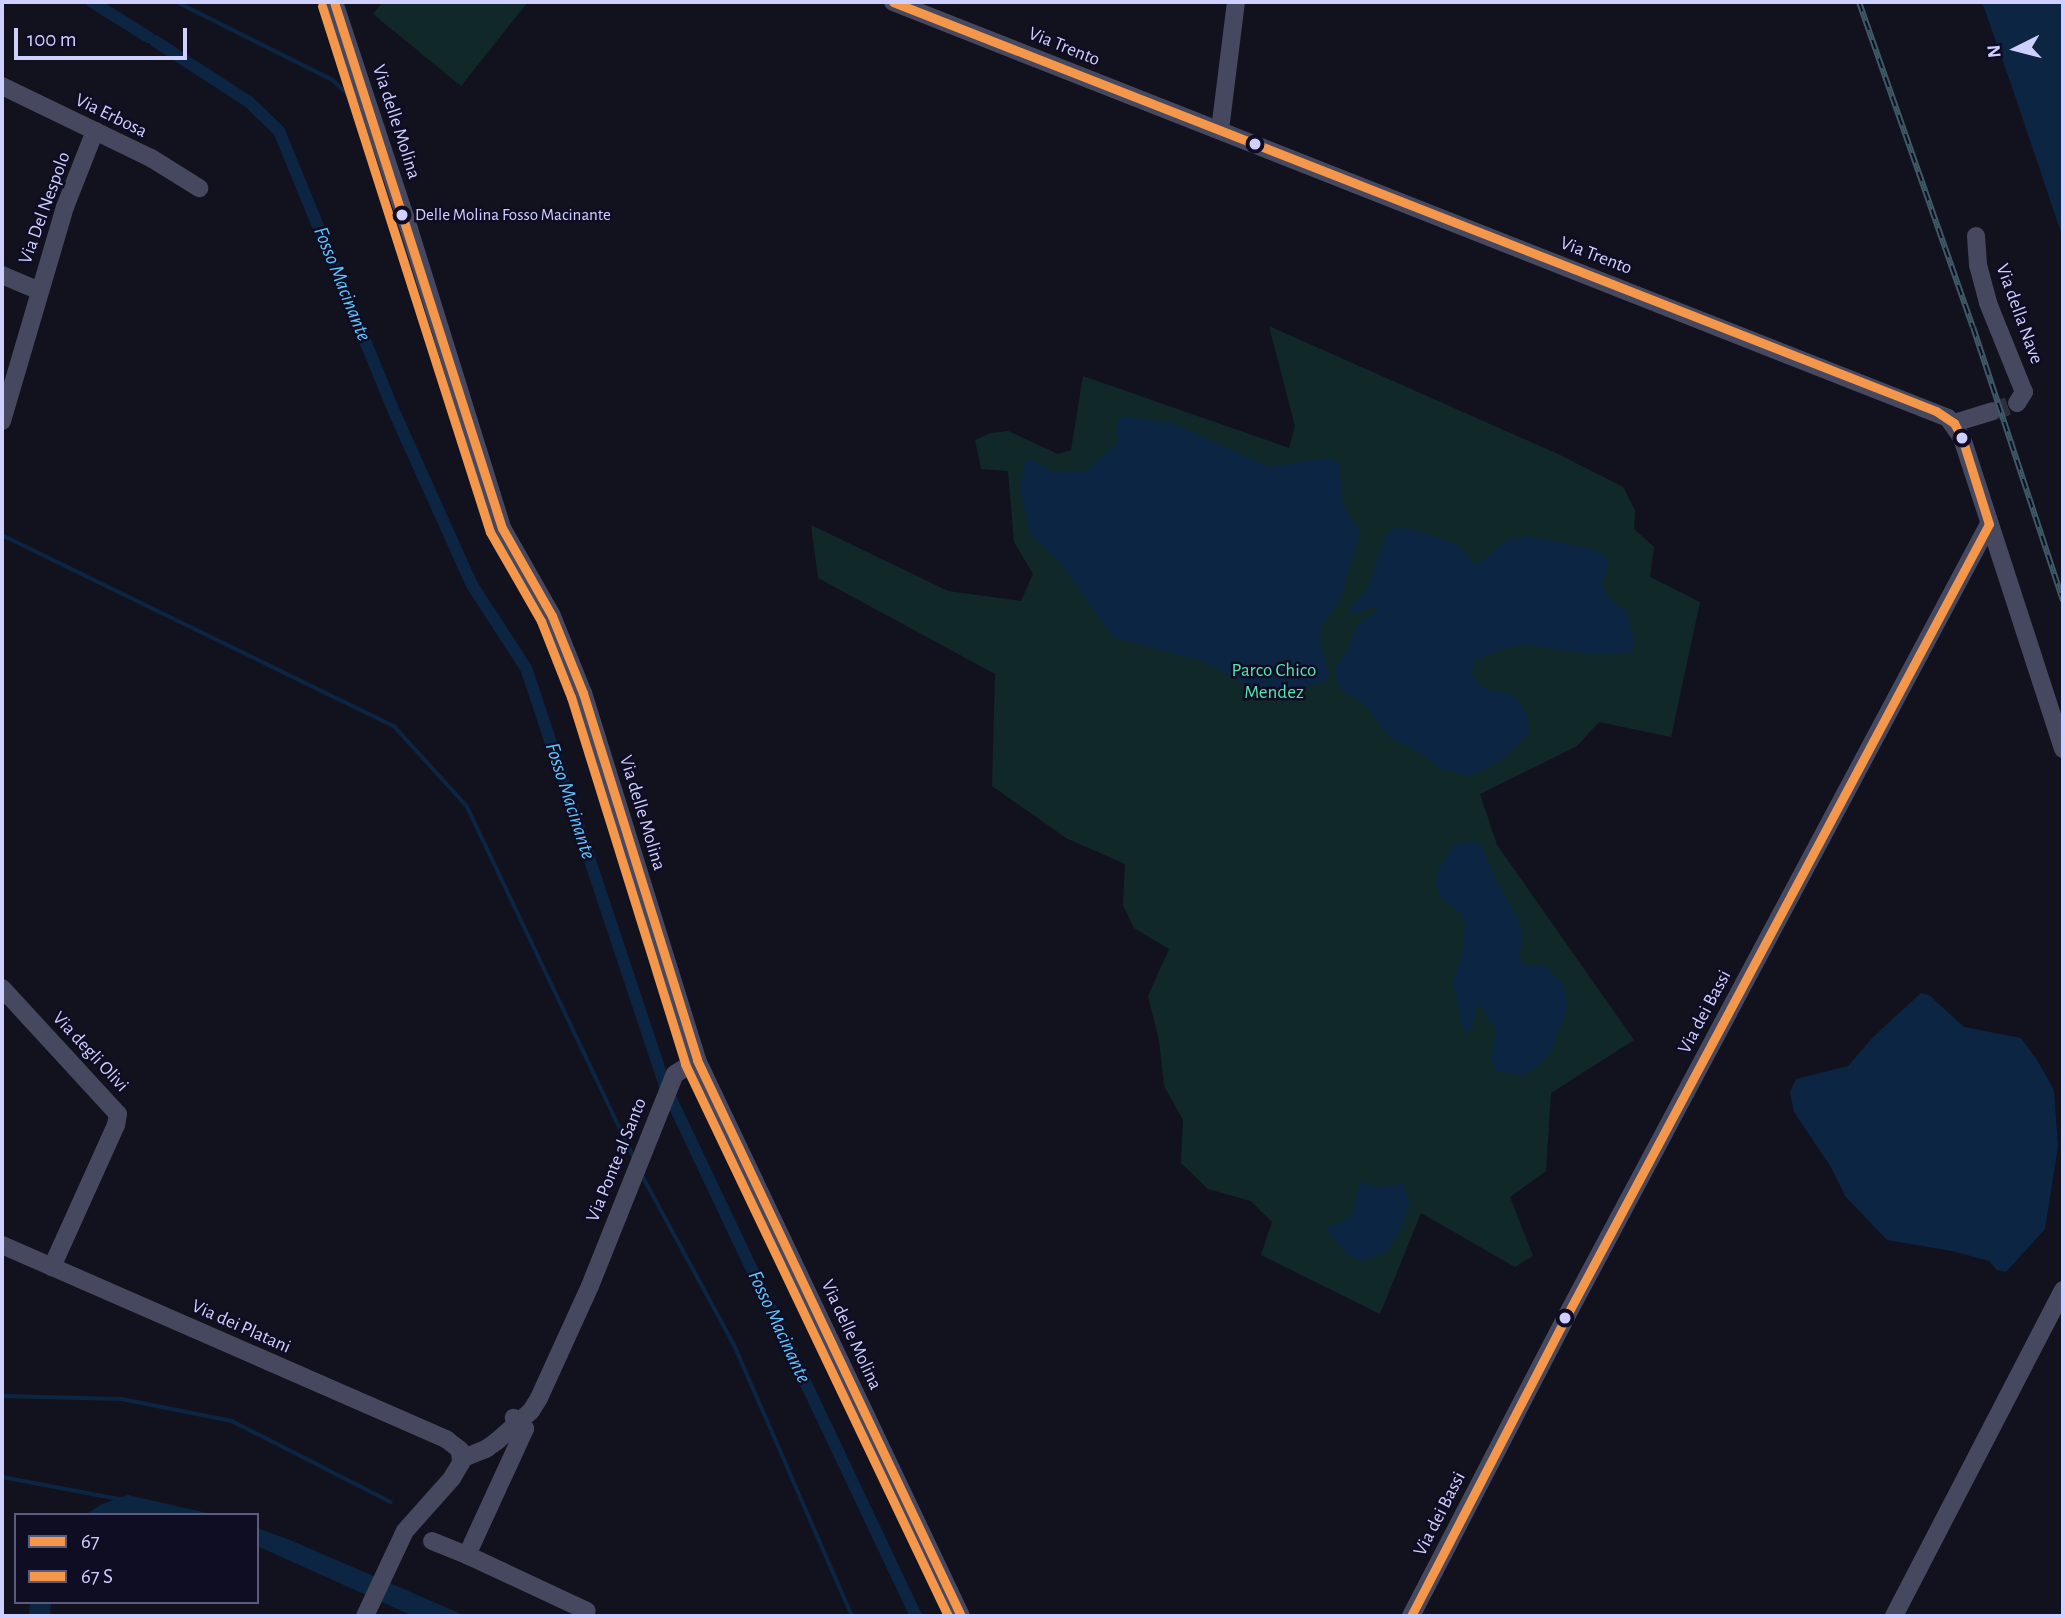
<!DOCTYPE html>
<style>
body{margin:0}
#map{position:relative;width:2065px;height:1618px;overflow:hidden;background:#12121e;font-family:"Alegreya Sans",sans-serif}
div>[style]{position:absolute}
.green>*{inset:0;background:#102928}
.water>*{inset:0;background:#0b2542}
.stream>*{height:3.5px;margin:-1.75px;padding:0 1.75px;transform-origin:1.75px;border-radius:1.75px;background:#0b2542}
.canal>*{height:12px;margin:-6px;padding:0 6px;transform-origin:6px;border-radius:6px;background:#0b2542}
.river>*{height:21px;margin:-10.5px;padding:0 10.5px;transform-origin:10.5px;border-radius:10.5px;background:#0b2542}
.minor-tunnel>*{height:18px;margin-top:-9px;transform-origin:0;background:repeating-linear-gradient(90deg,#2e2e40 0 18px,transparent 0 27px)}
.minor>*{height:18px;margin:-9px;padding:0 9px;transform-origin:9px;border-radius:9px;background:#46485f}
.rail>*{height:6px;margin-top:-3px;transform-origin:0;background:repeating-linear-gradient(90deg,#0e0d23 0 10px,#3e5966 0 20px);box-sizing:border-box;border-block:2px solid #3e5966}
.bus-1>*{height:9px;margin:-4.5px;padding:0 4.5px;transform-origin:4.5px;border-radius:4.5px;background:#f4974b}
.bus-2>*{height:9px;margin:-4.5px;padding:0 4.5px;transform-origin:4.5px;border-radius:4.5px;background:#f4974b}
.dots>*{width:19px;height:19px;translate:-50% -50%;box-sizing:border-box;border:4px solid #0e0d23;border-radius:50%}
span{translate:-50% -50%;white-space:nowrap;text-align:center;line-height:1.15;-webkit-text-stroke:5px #0e0d23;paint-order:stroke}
.bus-label{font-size:17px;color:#cfd0ff}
.left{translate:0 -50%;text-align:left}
.street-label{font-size:19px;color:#cfd0ff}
.park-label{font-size:19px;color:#57e4af}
.water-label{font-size:21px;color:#5dc8ff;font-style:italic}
.frame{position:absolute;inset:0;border:4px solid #cfd0ff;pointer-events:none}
.legend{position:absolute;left:14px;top:1513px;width:245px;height:91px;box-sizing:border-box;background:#0e0d23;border:2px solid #5b5b7b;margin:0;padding:9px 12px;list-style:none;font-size:21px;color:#cfd0ff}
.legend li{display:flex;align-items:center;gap:14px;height:35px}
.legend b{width:35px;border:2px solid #5b5b7b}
.north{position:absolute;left:1981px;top:14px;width:70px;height:70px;-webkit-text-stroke:5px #0e0d23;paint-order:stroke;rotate:264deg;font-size:19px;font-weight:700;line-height:28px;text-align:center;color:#cfd0ff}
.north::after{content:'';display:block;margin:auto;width:24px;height:32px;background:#cfd0ff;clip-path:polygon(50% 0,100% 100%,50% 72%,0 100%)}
.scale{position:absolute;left:14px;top:28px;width:173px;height:32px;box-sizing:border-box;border:4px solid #cfd0ff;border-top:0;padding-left:9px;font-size:21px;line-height:24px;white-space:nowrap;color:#cfd0ff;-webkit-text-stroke:5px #0e0d23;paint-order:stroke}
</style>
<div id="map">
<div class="green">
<div style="clip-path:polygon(383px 2px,528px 2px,461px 86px,373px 14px)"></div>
<div style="clip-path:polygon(1269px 326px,1560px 455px,1623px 487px,1635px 510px,1634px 529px,1654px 547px,1650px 577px,1700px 602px,1671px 737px,1599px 722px,1577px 746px,1480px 794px,1497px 845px,1634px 1040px,1551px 1093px,1546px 1171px,1510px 1197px,1533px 1256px,1515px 1267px,1421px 1213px,1380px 1314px,1261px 1255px,1272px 1222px,1251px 1201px,1208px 1189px,1181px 1163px,1183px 1120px,1164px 1086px,1159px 1040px,1148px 996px,1169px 949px,1134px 928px,1123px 905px,1125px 864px,1066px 838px,992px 786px,995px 674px,818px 578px,811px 525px,948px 591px,1021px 601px,1033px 574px,1014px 542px,1008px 471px,981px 469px,975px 440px,991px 433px,1008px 431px,1058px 454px,1071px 450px,1083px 376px,1289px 448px,1295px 426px)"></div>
</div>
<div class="water">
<div style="clip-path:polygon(1982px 2px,2063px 2px,2063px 238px,2013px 90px)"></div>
<div style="clip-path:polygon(1126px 416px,1172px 423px,1269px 467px,1328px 458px,1339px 463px,1343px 506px,1359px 529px,1359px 536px,1339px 602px,1321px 627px,1320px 640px,1329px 674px,1324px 682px,1267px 698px,1205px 662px,1113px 637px,1061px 564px,1030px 534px,1020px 486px,1025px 462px,1031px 458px,1050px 471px,1085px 471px,1117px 443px,1118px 420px)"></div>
<div style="clip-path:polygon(1394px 528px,1411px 529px,1459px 545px,1474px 563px,1478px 564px,1510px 538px,1530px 536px,1595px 550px,1606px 556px,1608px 566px,1602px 585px,1606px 595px,1626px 611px,1634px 638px,1633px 649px,1628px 653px,1585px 653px,1525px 645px,1509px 647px,1475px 660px,1472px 671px,1475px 679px,1482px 687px,1515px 696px,1526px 712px,1529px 733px,1500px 761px,1471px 776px,1441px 769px,1422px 754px,1389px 737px,1362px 702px,1340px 689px,1337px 681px,1335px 668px,1349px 646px,1357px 625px,1379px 609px,1376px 606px,1353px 615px,1349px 610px,1368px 587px,1386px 534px)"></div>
<div style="clip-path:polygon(1470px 841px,1481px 844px,1497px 882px,1520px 922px,1522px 940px,1519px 956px,1525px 966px,1543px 965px,1565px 985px,1567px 1009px,1551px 1052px,1538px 1067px,1523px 1075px,1496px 1071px,1491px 1059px,1496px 1030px,1481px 1006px,1476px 1007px,1473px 1029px,1464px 1032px,1453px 984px,1463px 948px,1465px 924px,1462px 914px,1442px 899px,1436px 883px,1438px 870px,1453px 845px)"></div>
<div style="clip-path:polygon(1921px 993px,1929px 995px,1964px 1027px,2021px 1038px,2037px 1060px,2054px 1090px,2058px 1147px,2045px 1229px,2006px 1272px,1997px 1270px,1989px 1261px,1952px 1251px,1887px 1240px,1845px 1196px,1831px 1167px,1794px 1112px,1790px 1092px,1796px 1079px,1848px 1066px,1873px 1037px)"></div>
<div style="clip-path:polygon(1360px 1182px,1378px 1187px,1403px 1184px,1410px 1203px,1400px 1231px,1386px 1252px,1363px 1261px,1347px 1255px,1325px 1228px,1351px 1217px)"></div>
<div style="clip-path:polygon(128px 1495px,216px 1515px,85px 1515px,102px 1504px)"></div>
<div style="clip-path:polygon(257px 1528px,290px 1540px,466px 1616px,413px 1616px,257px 1546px)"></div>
</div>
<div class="stream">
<div style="left:177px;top:2px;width:174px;rotate:26.6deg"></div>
<div style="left:333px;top:80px;width:28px;rotate:44deg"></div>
<div style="left:353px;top:99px;width:51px;rotate:68deg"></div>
<div style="left:394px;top:217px;width:346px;rotate:72.9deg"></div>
<div style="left:496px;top:548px;width:94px;rotate:58deg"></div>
<div style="left:546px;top:628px;width:66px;rotate:68.5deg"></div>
<div style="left:570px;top:689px;width:362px;rotate:73.1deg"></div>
<div style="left:2px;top:535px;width:437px;rotate:26deg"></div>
<div style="left:395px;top:727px;width:107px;rotate:47.7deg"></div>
<div style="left:467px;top:806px;width:392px;rotate:64.6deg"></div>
<div style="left:697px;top:1087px;width:587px;rotate:64.35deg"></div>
<div style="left:641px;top:1173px;width:195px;rotate:61.5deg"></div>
<div style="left:734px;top:1344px;width:296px;rotate:66.5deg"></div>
<div style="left:2px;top:1396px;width:120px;rotate:1.4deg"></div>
<div style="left:122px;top:1399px;width:112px;rotate:11.3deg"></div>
<div style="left:232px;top:1421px;width:178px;rotate:27deg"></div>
<div style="left:2px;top:1477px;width:120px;rotate:10.6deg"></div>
</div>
<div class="canal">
<div style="left:92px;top:2px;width:66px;rotate:32deg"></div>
<div style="left:155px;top:41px;width:112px;rotate:33deg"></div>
<div style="left:249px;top:102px;width:42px;rotate:44deg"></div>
<div style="left:279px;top:131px;width:308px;rotate:67.7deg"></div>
<div style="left:396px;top:416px;width:185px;rotate:65.8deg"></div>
<div style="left:472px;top:585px;width:99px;rotate:57deg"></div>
<div style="left:526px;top:668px;width:438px;rotate:71.6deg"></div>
<div style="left:664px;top:1084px;width:589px;rotate:64.65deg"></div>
</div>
<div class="river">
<div style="left:39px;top:1616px;width:14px;rotate:-86deg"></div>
</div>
<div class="minor-tunnel">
<div style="left:1991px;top:412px;width:28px;rotate:-19deg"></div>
</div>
<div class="minor">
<div style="left:334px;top:2px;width:239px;rotate:71.7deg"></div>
<div style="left:409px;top:229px;width:313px;rotate:72.7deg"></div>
<div style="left:502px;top:528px;width:101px;rotate:60.4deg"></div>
<div style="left:552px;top:616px;width:83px;rotate:68.1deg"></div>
<div style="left:583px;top:693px;width:384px;rotate:72.7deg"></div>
<div style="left:697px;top:1060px;width:615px;rotate:64.6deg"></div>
<div style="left:893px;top:2px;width:1134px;rotate:21.52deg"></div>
<div style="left:1948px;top:418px;width:24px;rotate:55deg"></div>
<div style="left:1962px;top:438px;width:327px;rotate:72deg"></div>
<div style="left:2px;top:86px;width:165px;rotate:25.8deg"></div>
<div style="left:151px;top:158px;width:57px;rotate:32deg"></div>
<div style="left:1220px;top:130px;width:129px;rotate:-82.9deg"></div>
<div style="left:1976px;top:236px;width:29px;rotate:86deg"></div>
<div style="left:1978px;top:265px;width:39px;rotate:75deg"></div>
<div style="left:1988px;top:303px;width:96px;rotate:68deg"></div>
<div style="left:2024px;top:392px;width:13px;rotate:122deg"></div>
<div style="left:2px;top:275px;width:39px;rotate:23deg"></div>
<div style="left:2px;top:421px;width:223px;rotate:-73.6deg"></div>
<div style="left:65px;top:207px;width:82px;rotate:-68.5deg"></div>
<div style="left:1954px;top:423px;width:39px;rotate:-17deg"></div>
<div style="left:2px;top:988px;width:171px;rotate:47.4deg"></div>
<div style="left:118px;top:1114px;width:11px;rotate:100deg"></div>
<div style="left:116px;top:1125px;width:156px;rotate:114.3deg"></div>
<div style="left:2px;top:1245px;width:485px;rotate:23.6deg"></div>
<div style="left:446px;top:1439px;width:18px;rotate:38deg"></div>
<div style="left:461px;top:1459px;width:27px;rotate:-22deg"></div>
<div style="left:486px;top:1449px;width:14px;rotate:-36deg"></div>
<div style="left:497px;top:1441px;width:45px;rotate:-41.4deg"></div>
<div style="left:531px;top:1411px;width:15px;rotate:-58deg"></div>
<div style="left:539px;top:1398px;width:123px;rotate:-65.5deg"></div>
<div style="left:590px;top:1286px;width:228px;rotate:-68.2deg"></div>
<div style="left:675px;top:1074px;width:26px;rotate:-32deg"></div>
<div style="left:432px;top:1541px;width:38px;rotate:22deg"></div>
<div style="left:467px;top:1555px;width:139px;rotate:-65.3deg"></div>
<div style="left:525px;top:1429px;width:16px;rotate:-135deg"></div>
<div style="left:467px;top:1555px;width:132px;rotate:25deg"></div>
<div style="left:365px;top:1616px;width:94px;rotate:-64.8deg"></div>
<div style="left:405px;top:1531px;width:71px;rotate:-48.4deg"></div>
<div style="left:452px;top:1478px;width:17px;rotate:-59deg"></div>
<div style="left:461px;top:1463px;width:13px;rotate:-94deg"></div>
<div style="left:1411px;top:1616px;width:339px;rotate:-62.6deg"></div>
<div style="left:1567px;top:1315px;width:897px;rotate:-61.92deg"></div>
<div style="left:1894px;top:1616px;width:367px;rotate:-62.6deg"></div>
</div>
<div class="rail">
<div style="left:1859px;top:2px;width:344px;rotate:70.7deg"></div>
<div style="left:1973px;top:327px;width:288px;rotate:71.8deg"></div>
</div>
<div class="bus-1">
<div style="left:334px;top:2px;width:552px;rotate:72.29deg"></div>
<div style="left:502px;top:528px;width:101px;rotate:60.4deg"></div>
<div style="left:552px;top:616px;width:83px;rotate:68.1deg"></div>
<div style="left:583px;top:693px;width:384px;rotate:72.7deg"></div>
<div style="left:697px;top:1060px;width:615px;rotate:64.6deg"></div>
<div style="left:893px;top:2px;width:1120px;rotate:21.41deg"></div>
<div style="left:1936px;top:411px;width:22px;rotate:34deg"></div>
<div style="left:1954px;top:423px;width:17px;rotate:62deg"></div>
<div style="left:1962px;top:438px;width:90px;rotate:72.6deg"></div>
<div style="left:1989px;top:524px;width:897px;rotate:118.08deg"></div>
<div style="left:1567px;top:1315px;width:339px;rotate:117.4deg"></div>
</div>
<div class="bus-2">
<div style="left:322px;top:6px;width:552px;rotate:72.29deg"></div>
<div style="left:490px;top:532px;width:103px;rotate:60.2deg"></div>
<div style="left:541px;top:621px;width:82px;rotate:68.5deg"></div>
<div style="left:571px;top:697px;width:384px;rotate:72.7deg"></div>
<div style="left:685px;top:1064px;width:611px;rotate:64.52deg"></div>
</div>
<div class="dots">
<div style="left:1255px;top:144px;background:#cfd0ff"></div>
<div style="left:402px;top:215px;background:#cfd0ff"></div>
<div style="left:1962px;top:438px;background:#cfd0ff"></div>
<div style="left:1565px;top:1318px;background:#cfd0ff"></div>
</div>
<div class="bus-label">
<span class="left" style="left:415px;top:215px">Delle Molina Fosso Macinante</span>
</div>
<div class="street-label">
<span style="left:1064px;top:47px;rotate:22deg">Via Trento</span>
<span style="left:111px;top:116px;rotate:26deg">Via Erbosa</span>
<span style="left:396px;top:122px;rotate:72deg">Via delle Molina</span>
<span style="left:45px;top:208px;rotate:-70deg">Via Del Nespolo</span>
<span style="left:1596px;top:256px;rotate:21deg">Via Trento</span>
<span style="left:2019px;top:314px;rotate:70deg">Via della Nave</span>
<span style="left:642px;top:813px;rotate:73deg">Via delle Molina</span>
<span style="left:1705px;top:1012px;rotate:-62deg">Via dei Bassi</span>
<span style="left:90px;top:1052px;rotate:47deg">Via degli Olivi</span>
<span style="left:617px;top:1160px;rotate:-68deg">Via Ponte al Santo</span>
<span style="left:241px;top:1327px;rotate:24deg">Via dei Platani</span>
<span style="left:851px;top:1335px;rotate:65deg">Via delle Molina</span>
<span style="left:1440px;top:1514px;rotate:-63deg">Via dei Bassi</span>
</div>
<div class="park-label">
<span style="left:1274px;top:682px">Parco Chico<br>Mendez</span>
</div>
<div class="water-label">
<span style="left:342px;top:284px;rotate:68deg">Fosso Macinante</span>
<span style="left:570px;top:801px;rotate:72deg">Fosso Macinante</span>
<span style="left:779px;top:1327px;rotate:65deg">Fosso Macinante</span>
</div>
<div class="frame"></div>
<ul class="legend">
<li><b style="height:9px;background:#f4974b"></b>67</li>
<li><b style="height:9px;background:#f4974b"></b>67 S</li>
</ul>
<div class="north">N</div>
<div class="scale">100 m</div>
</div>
